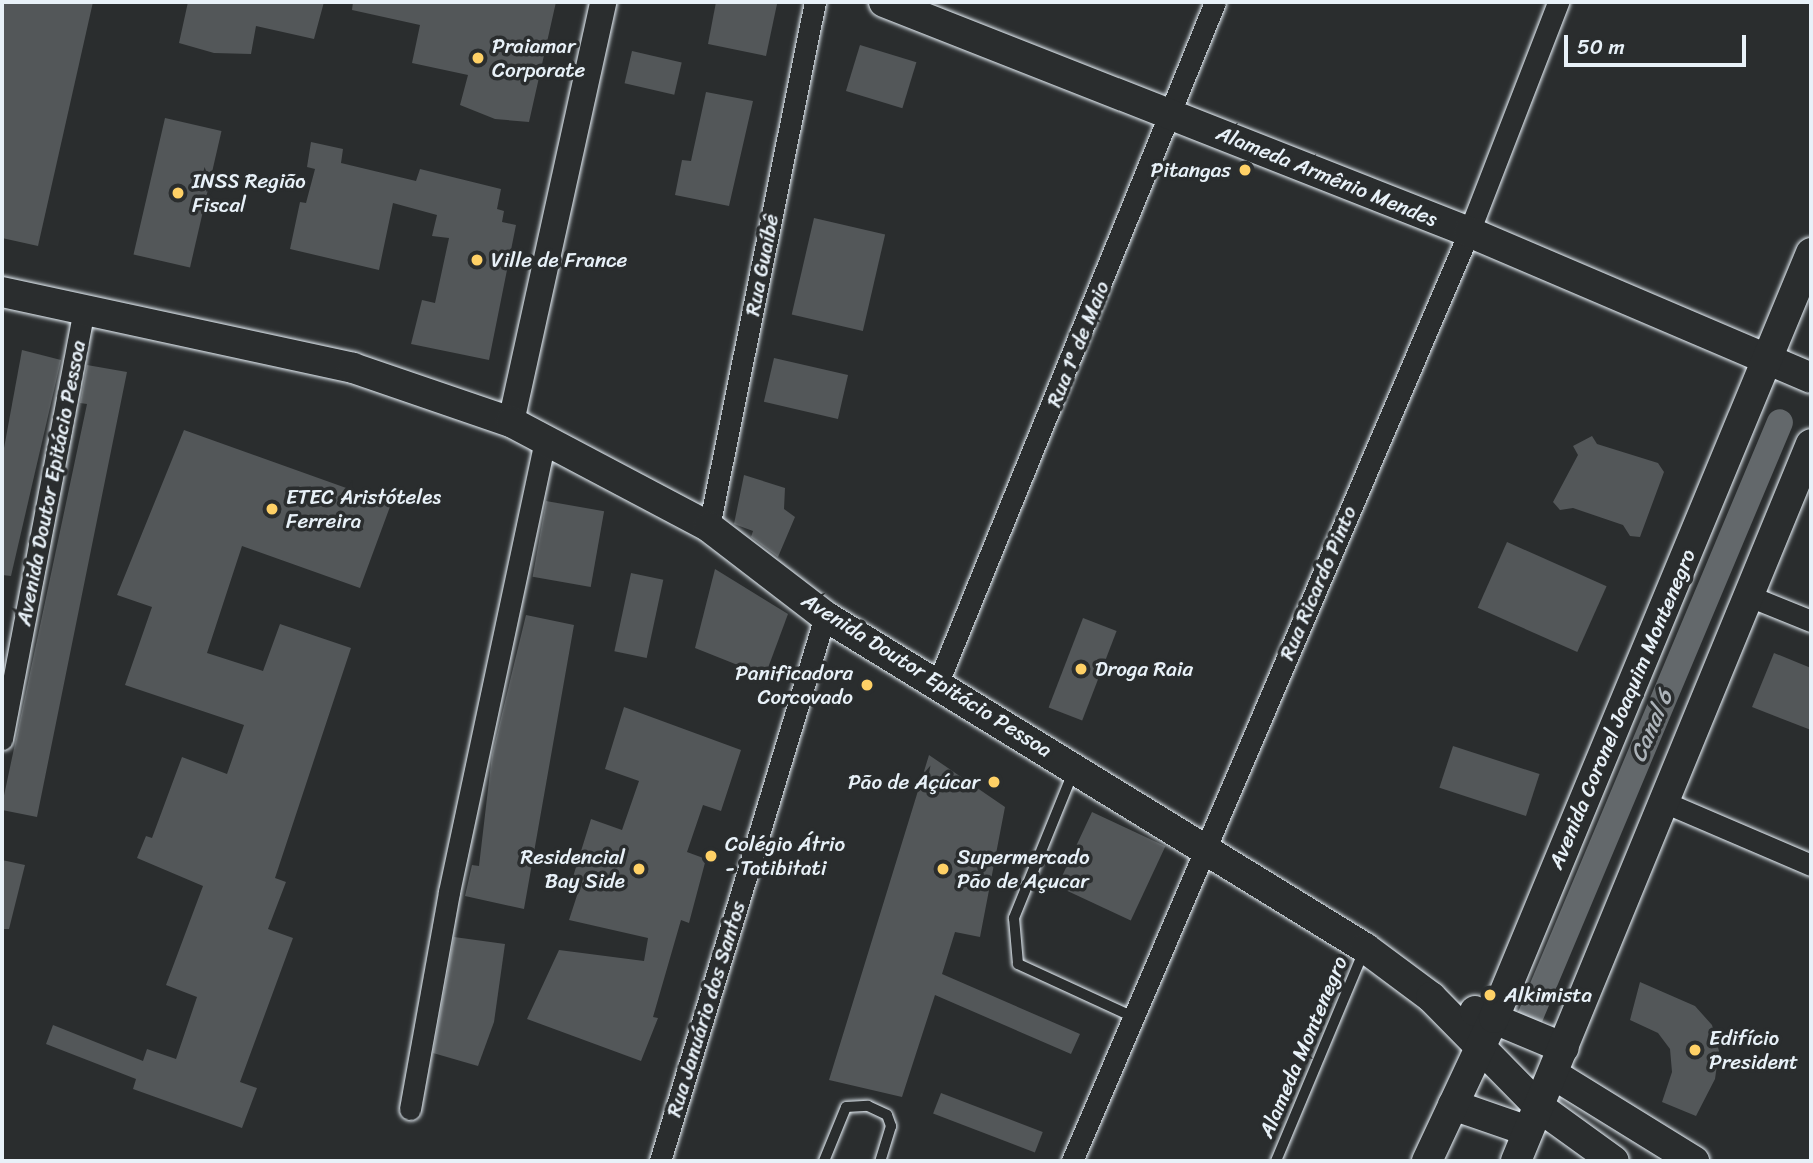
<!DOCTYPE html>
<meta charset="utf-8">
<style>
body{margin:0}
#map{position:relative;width:1813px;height:1163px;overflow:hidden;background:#2a2d2e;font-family:Sriracha,sans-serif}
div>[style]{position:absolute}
.canal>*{height:26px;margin:-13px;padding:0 13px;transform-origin:13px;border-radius:13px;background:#63686b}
.building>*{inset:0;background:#535759;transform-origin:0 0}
.roads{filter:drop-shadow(0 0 2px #e8f1f8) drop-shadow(0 0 2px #e8f1f8)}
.service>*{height:10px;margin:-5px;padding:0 5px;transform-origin:5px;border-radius:5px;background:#2a2d2e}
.minor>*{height:21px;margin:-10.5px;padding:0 10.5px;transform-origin:10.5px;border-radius:10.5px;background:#2a2d2e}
.tertiary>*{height:26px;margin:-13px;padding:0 13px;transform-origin:13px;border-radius:13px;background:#2a2d2e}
.secondary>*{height:30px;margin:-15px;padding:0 15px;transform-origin:15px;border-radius:15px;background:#2a2d2e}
.dots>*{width:19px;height:19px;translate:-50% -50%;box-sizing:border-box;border:4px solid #2a2d2e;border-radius:50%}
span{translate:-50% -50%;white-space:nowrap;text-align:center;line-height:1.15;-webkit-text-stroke:7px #2a2d2e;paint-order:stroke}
.poi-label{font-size:21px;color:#e8f1f8}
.left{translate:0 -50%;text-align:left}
.right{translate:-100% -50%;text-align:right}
.street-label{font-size:21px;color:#e8f1f8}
.water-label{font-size:23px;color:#acb3b9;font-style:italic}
.frame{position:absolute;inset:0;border:4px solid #e8f1f8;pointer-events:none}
.scale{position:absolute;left:1564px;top:35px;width:182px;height:32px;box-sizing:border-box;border:4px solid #e8f1f8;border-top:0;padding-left:9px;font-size:21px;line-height:24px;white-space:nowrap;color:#e8f1f8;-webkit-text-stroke:5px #2a2d2e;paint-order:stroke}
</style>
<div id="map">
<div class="canal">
<div style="left:1525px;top:1029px;width:658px;rotate:-67.21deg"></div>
</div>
<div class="building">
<div style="clip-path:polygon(2px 2px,93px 2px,38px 246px,2px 238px)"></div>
<div style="clip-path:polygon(188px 2px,324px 2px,314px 39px,256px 26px,251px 54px,214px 53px,179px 43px)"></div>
<div style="clip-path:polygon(353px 2px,556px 2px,529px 122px,495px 119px,460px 105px,468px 75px,412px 63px,420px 25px,352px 10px)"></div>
<div style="clip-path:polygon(716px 2px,777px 4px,766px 56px,708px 44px)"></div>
<div style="left:860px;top:45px;width:59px;height:48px;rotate:17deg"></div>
<div style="left:632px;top:51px;width:51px;height:33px;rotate:13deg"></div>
<div style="clip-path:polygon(706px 92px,753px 101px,729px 206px,675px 195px,682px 160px,691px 161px)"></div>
<div style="left:165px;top:118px;width:58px;height:140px;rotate:13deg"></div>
<div style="clip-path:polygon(311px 142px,343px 149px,341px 163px,416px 181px,420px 169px,501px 189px,497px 209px,504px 211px,502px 222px,516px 225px,489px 360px,411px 344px,422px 300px,435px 303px,449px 238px,432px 236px,437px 215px,393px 203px,379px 270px,290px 249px,300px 202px,306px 203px,315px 169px,307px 167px)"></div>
<div style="left:814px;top:218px;width:73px;height:99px;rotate:13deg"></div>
<div style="clip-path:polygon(22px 350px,61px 360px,11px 576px,2px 575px,2px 459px)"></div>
<div style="left:774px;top:358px;width:76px;height:45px;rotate:13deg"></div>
<div style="clip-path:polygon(87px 365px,127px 372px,37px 817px,2px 810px,2px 805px,87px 404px,80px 403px)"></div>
<div style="clip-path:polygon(184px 430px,391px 504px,360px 588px,242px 546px,207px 653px,263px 671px,280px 624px,351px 648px,275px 878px,286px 882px,268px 929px,293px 938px,240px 1082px,257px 1088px,242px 1128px,133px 1089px,136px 1079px,46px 1044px,53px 1025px,143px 1061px,147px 1049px,176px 1059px,197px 997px,166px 985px,203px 886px,137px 858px,146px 836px,152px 838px,182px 757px,227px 774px,244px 725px,125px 685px,152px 607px,117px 595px)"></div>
<div style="clip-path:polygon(1592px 436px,1597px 444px,1658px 463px,1664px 472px,1640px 537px,1630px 536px,1623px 525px,1573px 508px,1560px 510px,1553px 502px,1578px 455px,1573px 446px)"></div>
<div style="clip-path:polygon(744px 475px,785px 488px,784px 509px,795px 517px,778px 557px,751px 537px,753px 531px,734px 524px)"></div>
<div style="left:546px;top:501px;width:59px;height:77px;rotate:10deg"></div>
<div style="left:1507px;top:542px;width:109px;height:72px;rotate:24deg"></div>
<div style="clip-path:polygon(715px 569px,788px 614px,765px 676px,695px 648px)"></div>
<div style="left:631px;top:573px;width:33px;height:80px;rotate:12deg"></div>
<div style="clip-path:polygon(526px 615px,574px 625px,524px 909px,465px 896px,472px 865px,479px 866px,492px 755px)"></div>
<div style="left:1083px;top:618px;width:36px;height:96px;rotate:21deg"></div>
<div style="clip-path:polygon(1774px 653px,1811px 668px,1811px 730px,1752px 707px)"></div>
<div style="clip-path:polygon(624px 707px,741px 750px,721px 811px,703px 805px,687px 852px,706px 859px,689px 923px,681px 920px,653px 1017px,658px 1018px,641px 1061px,527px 1019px,559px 950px,644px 961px,648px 938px,569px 920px,581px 883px,572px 880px,591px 819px,622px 830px,639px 781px,605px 769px)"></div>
<div style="left:1453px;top:746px;width:91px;height:44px;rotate:18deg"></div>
<div style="clip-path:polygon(929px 755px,1005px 807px,980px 937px,955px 932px,942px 974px,1080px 1034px,1071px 1054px,935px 995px,902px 1097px,829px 1080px)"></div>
<div style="left:1092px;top:812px;width:81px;height:82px;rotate:25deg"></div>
<div style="clip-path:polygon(2px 860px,25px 865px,9px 929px,2px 929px)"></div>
<div style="clip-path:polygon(454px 937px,505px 944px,494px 1022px,478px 1066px,433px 1053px)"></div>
<div style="clip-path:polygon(1640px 982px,1695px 1006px,1712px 1025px,1719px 1051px,1715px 1079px,1696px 1116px,1662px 1102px,1672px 1072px,1670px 1049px,1658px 1033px,1630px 1020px)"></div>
<div style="left:941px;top:1093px;width:109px;height:22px;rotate:21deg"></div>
</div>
<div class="roads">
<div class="service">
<div style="left:1074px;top:770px;width:160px;rotate:112.1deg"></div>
<div style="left:1014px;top:918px;width:46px;rotate:85deg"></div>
<div style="left:1018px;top:964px;width:127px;rotate:24.7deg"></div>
<div style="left:824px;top:1161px;width:58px;rotate:-67.8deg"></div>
<div style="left:846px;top:1107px;width:22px;rotate:-3deg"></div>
<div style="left:868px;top:1106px;width:21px;rotate:25deg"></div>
<div style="left:887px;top:1115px;width:12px;rotate:70deg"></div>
<div style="left:891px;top:1126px;width:37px;rotate:107deg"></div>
<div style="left:1276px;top:1161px;width:228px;rotate:-67.3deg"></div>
</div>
<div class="minor">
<div style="left:709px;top:527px;width:536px;rotate:-78.59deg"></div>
<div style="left:1749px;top:596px;width:67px;rotate:22deg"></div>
<div style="left:937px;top:685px;width:737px;rotate:-67.85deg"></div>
<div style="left:2px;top:739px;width:436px;rotate:-79.2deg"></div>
<div style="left:1664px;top:802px;width:160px;rotate:23.2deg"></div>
<div style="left:410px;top:1109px;width:220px;rotate:-79.8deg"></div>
<div style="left:449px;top:892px;width:461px;rotate:-78deg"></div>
<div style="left:660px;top:1161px;width:569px;rotate:-73.16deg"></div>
<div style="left:1072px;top:1161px;width:1010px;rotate:-66.86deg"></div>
<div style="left:1469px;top:232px;width:247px;rotate:-68.8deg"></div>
</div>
<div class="tertiary">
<div style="left:511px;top:422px;width:430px;rotate:-77.6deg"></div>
</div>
<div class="secondary">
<div style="left:884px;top:2px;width:629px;rotate:21.46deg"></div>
<div style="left:1469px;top:232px;width:372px;rotate:23.1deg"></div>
<div style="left:2px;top:292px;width:359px;rotate:12.2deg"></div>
<div style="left:353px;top:368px;width:167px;rotate:18.9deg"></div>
<div style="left:511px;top:422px;width:224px;rotate:27.9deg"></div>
<div style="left:709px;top:527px;width:146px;rotate:37.5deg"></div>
<div style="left:825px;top:616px;width:634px;rotate:31.58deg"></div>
<div style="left:1365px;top:948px;width:82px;rotate:36.6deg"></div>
<div style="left:1431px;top:997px;width:154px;rotate:45.5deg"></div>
<div style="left:1539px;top:1107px;width:92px;rotate:35.8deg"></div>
<div style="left:1475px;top:1011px;width:96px;rotate:22.6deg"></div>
<div style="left:1553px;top:1074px;width:166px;rotate:31.7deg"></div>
<div style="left:1453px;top:1105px;width:79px;rotate:19.1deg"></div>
<div style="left:1427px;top:1161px;width:158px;rotate:-64.9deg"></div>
<div style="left:1494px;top:1018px;width:828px;rotate:-67.49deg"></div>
<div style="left:1516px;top:1161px;width:775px;rotate:-67.64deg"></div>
</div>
</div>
<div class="dots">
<div style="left:478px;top:58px;background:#ffd166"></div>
<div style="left:1245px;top:170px;background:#ffd166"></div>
<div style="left:178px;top:193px;background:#ffd166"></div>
<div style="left:477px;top:260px;background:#ffd166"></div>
<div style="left:272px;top:509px;background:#ffd166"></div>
<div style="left:1081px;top:669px;background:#ffd166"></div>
<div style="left:867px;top:685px;background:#ffd166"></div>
<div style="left:994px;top:782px;background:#ffd166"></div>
<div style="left:711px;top:856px;background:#ffd166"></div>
<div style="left:639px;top:869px;background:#ffd166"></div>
<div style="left:943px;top:869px;background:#ffd166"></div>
<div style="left:1490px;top:995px;background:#ffd166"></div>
<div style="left:1695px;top:1050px;background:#ffd166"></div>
</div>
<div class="poi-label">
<span class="left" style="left:492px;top:58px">Praiamar<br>Corporate</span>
<span class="right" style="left:1231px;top:170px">Pitangas</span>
<span class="left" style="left:192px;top:193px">INSS Região<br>Fiscal</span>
<span class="left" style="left:491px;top:260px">Ville de France</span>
<span class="left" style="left:286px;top:509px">ETEC Aristóteles<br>Ferreira</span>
<span class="left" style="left:1095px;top:669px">Droga Raia</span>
<span class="right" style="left:853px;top:685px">Panificadora<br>Corcovado</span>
<span class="right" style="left:980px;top:782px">Pão de Açúcar</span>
<span class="left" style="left:725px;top:856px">Colégio Átrio<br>- Tatibitati</span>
<span class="right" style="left:625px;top:869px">Residencial<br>Bay Side</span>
<span class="left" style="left:957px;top:869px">Supermercado<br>Pão de Açucar</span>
<span class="left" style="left:1504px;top:995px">Alkimista</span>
<span class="left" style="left:1709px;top:1050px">Edifício<br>President</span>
</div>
<div class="street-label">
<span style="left:1327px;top:176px;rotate:22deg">Alameda Armênio Mendes</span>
<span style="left:762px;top:265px;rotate:-79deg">Rua Guaíbê</span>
<span style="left:1078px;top:344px;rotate:-68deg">Rua 1º de Maio</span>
<span style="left:51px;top:483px;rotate:-79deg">Avenida Doutor Epitácio Pessoa</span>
<span style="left:1318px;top:583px;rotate:-67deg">Rua Ricardo Pinto</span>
<span style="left:927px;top:675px;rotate:32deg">Avenida Doutor Epitácio Pessoa</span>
<span style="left:1622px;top:709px;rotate:-67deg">Avenida Coronel Joaquim Montenegro</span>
<span style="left:706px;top:1009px;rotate:-73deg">Rua Januário dos Santos</span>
<span style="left:1303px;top:1047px;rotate:-67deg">Alameda Montenegro</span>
</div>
<div class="water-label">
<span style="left:1652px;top:726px;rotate:-67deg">Canal 6</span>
</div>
<div class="frame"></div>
<div class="scale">50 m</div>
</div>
